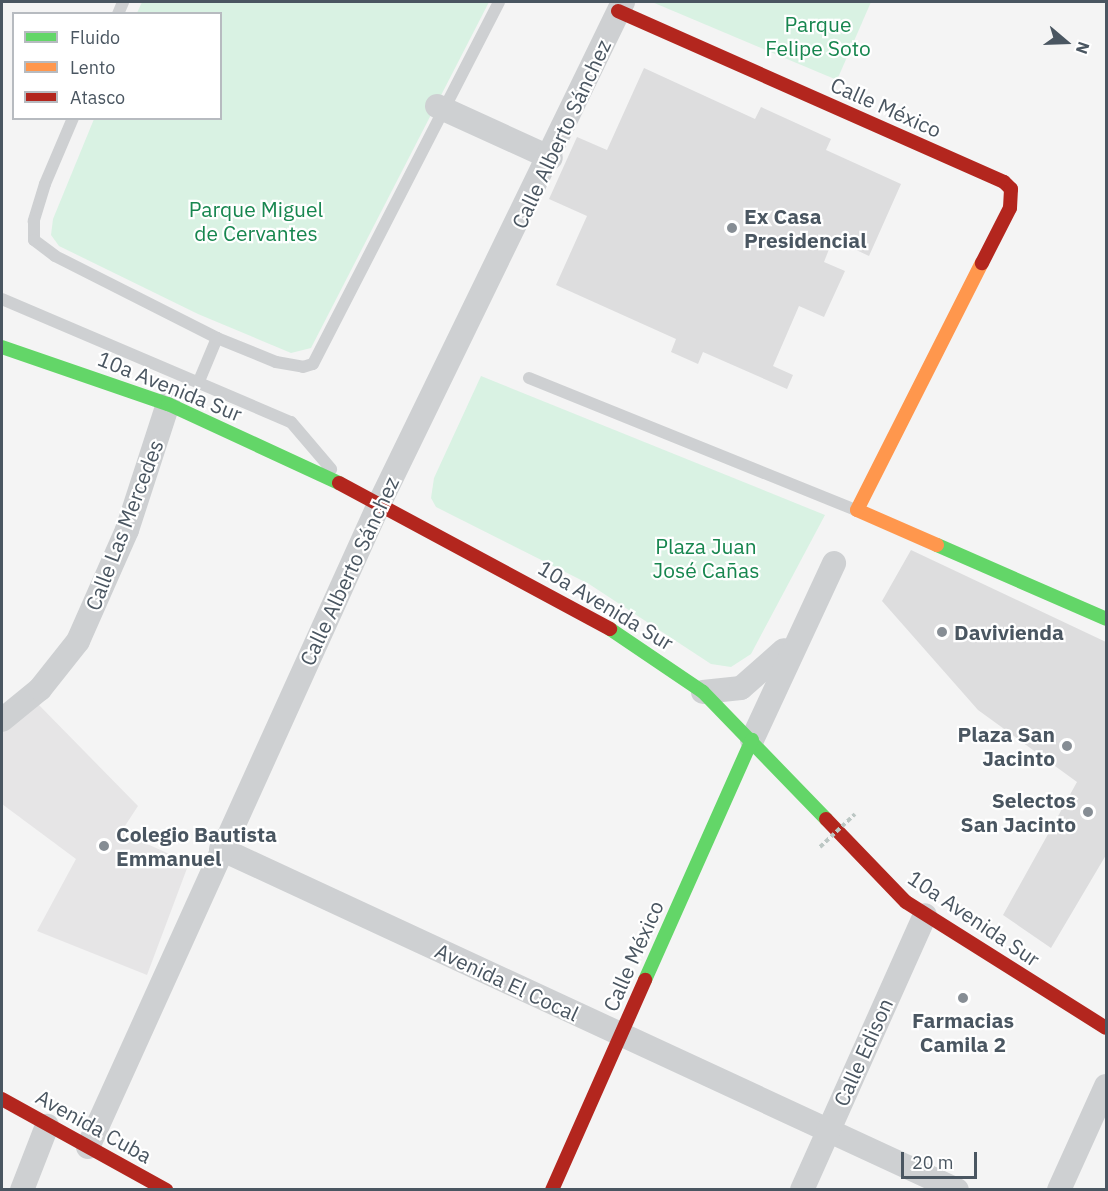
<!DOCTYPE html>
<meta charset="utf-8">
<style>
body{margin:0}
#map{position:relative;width:1108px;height:1191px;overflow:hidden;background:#f4f4f4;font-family:"IBM Plex Sans",sans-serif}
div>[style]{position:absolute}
.education>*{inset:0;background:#e6e5e6}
.green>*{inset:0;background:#d9f2e3}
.building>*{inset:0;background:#ddddde}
.lane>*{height:12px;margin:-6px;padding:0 6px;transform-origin:6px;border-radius:6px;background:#ced0d2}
.street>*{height:24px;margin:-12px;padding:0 12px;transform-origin:12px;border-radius:12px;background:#ced0d2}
.fast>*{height:14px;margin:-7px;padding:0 7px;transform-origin:7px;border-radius:7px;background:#63d668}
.slow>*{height:14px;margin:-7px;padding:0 7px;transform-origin:7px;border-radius:7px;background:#ff974d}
.jam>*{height:14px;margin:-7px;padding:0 7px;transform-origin:7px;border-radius:7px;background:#b3261e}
.path-bridge>*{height:4px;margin-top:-2px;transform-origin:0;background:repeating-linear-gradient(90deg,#bcc7c4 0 4.5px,transparent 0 7.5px)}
.dots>*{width:16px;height:16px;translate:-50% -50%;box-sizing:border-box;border:3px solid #fff;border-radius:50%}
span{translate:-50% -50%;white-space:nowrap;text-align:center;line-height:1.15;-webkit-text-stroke:4.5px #fff;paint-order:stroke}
.park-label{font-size:21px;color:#17864f}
.street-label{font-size:21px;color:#4a5661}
.poi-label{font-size:21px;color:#4a5661;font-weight:700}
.left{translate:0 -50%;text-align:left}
.right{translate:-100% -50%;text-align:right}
.frame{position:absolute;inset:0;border:3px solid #4a5661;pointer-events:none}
.legend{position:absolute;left:12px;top:12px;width:210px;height:108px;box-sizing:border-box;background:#fff;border:2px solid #b7bbc0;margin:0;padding:8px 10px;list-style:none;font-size:18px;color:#4a5661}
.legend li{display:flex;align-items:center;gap:12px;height:30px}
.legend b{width:30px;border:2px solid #b7bbc0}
.north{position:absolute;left:1036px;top:12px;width:60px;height:60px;-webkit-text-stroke:4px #fff;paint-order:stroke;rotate:109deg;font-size:16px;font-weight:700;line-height:24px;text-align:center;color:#4a5661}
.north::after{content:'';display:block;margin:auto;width:21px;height:27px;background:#4a5661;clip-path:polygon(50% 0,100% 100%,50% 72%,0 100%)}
.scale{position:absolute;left:901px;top:1152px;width:76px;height:27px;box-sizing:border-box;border:3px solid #4a5661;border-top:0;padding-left:8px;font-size:18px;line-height:21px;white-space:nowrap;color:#4a5661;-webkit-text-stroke:4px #fff;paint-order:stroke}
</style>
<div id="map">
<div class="education">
<div style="clip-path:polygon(36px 702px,138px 806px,121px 832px,189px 863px,147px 975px,37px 931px,76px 859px,2px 804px,2px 728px)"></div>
</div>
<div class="green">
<div style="clip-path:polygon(142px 2px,489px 2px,311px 348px,291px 353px,198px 314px,59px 246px,51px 235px,53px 219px,94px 119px,220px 118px,220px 14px,137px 13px)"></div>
<div style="clip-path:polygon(652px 2px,871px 2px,837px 80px)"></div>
<div style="clip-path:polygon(481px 376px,825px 515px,751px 654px,731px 667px,711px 664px,589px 584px,436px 507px,431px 498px,434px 478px)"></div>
</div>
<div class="building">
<div style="clip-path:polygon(644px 68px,755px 119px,761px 107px,831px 139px,826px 150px,901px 184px,869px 256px,833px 239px,824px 262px,845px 271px,824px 317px,799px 306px,773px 366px,793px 375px,787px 389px,703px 352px,698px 364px,671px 352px,676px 339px,556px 285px,587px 216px,549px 199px,577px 137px,607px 150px)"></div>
<div style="clip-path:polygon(911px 550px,1106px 642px,1106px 855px,1051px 948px,1003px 915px,1077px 782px,978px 710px,882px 601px)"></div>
</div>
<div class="lane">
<div style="left:118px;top:14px;width:13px;rotate:-67deg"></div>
<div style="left:73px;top:118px;width:72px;rotate:113deg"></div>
<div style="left:45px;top:184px;width:39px;rotate:107deg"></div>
<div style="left:34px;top:221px;width:19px;rotate:90deg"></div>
<div style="left:34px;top:240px;width:26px;rotate:37deg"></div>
<div style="left:55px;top:256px;width:182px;rotate:26.8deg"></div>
<div style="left:217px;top:338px;width:47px;rotate:112.7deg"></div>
<div style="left:2px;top:299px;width:314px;rotate:23.1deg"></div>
<div style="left:291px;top:422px;width:62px;rotate:49.6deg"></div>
<div style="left:217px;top:338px;width:64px;rotate:22.1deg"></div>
<div style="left:276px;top:362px;width:27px;rotate:10deg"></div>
<div style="left:303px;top:367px;width:10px;rotate:-17deg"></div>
<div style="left:313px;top:364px;width:407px;rotate:-62.8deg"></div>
<div style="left:529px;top:378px;width:353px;rotate:22deg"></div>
</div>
<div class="street">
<div style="left:437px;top:106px;width:125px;rotate:24.5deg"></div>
<div style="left:703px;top:692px;width:38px;rotate:-6deg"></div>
<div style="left:741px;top:688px;width:57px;rotate:-41.5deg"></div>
<div style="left:2px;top:720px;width:49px;rotate:-39.2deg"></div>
<div style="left:40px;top:689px;width:61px;rotate:-51.6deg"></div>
<div style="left:78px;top:641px;width:121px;rotate:-66.2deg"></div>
<div style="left:127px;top:530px;width:133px;rotate:-72deg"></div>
<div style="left:752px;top:740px;width:195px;rotate:-65.1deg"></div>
<div style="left:221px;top:849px;width:811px;rotate:24.86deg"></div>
<div style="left:88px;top:1147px;width:708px;rotate:-65.64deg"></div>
<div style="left:380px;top:502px;width:556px;rotate:-64.08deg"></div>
<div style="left:22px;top:1190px;width:69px;rotate:-68.7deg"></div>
<div style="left:802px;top:1190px;width:301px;rotate:-65.9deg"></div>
<div style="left:1059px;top:1190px;width:114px;rotate:-65.7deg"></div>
</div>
<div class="fast">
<div style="left:2px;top:347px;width:176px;rotate:19deg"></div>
<div style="left:168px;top:404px;width:188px;rotate:24.8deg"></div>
<div style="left:937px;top:545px;width:184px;rotate:23.6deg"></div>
<div style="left:610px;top:629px;width:112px;rotate:34.1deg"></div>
<div style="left:703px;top:692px;width:177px;rotate:45.9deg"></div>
<div style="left:645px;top:980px;width:263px;rotate:-66deg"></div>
</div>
<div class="slow">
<div style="left:937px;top:545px;width:87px;rotate:-156.4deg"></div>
<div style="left:857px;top:510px;width:277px;rotate:-63.2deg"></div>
</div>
<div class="jam">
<div style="left:618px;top:11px;width:422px;rotate:23.9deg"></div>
<div style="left:1004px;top:182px;width:10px;rotate:45deg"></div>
<div style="left:1011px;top:189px;width:19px;rotate:93deg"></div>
<div style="left:1010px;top:208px;width:62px;rotate:117deg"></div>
<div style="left:339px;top:483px;width:308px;rotate:28.3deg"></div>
<div style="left:826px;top:819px;width:115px;rotate:46.1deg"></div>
<div style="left:906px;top:902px;width:236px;rotate:32.2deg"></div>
<div style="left:2px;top:1099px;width:188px;rotate:29deg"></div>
<div style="left:552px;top:1190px;width:230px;rotate:-66.1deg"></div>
</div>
<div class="path-bridge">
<div style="left:820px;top:847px;width:48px;rotate:-43.3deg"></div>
</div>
<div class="dots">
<div style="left:732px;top:228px;background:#868d94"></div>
<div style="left:942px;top:632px;background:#868d94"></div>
<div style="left:1067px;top:746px;background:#868d94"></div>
<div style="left:1088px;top:812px;background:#868d94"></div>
<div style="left:104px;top:846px;background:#868d94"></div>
<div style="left:963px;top:998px;background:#868d94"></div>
</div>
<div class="park-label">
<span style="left:818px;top:36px">Parque<br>Felipe Soto</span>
<span style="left:256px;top:221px">Parque Miguel<br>de Cervantes</span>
<span style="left:706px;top:558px">Plaza Juan<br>José Cañas</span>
</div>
<div class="street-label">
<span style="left:886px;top:107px;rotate:24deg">Calle México</span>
<span style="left:561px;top:134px;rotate:-65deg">Calle Alberto Sánchez</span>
<span style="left:170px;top:386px;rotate:22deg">10a Avenida Sur</span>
<span style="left:124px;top:525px;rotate:-69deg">Calle Las Mercedes</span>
<span style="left:349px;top:571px;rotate:-65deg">Calle Alberto Sánchez</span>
<span style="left:606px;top:605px;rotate:31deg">10a Avenida Sur</span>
<span style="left:974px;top:918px;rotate:34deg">10a Avenida Sur</span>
<span style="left:633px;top:956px;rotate:-66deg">Calle México</span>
<span style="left:507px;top:982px;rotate:25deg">Avenida El Cocal</span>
<span style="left:863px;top:1052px;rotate:-66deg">Calle Edison</span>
<span style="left:94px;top:1126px;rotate:29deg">Avenida Cuba</span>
</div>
<div class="poi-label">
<span class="left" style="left:744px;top:228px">Ex Casa<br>Presidencial</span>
<span class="left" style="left:954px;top:632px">Davivienda</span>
<span class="right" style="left:1055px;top:746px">Plaza San<br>Jacinto</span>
<span class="right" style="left:1076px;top:812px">Selectos<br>San Jacinto</span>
<span class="left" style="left:116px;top:846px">Colegio Bautista<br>Emmanuel</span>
<span style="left:963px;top:1032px">Farmacias<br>Camila 2</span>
</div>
<div class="frame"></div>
<ul class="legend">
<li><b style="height:8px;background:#63d668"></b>Fluido</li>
<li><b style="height:8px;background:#ff974d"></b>Lento</li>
<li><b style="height:8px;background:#b3261e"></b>Atasco</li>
</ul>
<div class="north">N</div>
<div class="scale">20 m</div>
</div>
